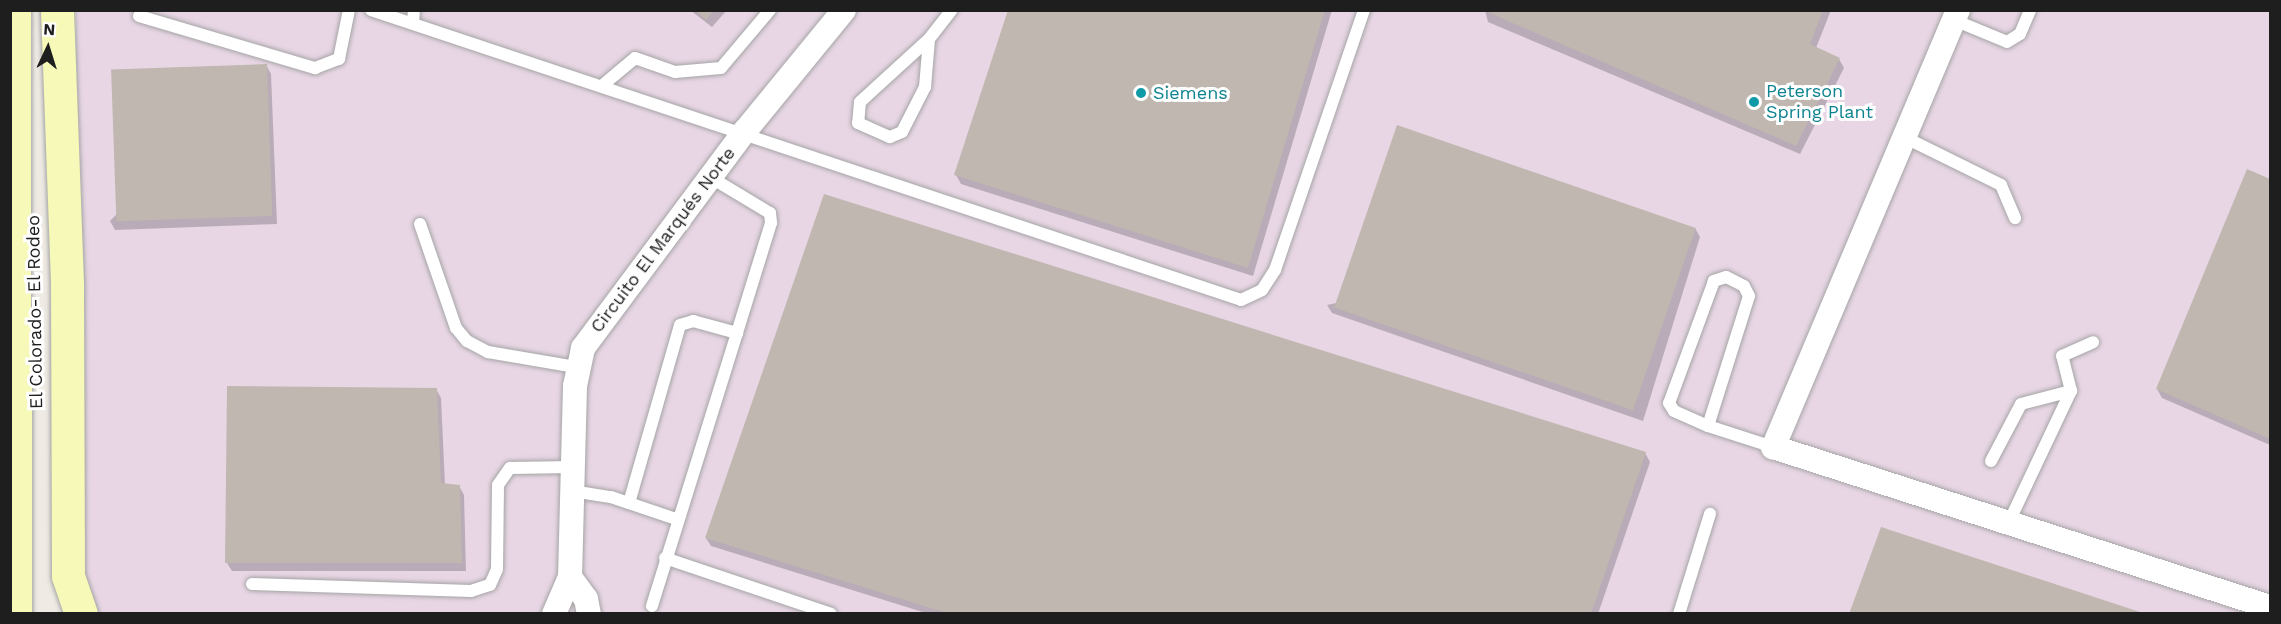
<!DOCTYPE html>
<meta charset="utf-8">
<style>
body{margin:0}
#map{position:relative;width:2281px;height:624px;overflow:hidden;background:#efebe4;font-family:"Work Sans",sans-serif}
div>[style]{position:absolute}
.industrial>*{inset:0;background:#e8d6e5;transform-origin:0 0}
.shadow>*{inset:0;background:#0003}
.building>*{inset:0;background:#c0b7b0;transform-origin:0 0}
.roads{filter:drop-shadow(0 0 2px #a5a5a5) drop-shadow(0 0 2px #a5a5a5)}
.service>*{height:12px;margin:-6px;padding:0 6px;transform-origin:6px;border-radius:6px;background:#fff}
.minor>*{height:24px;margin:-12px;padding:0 12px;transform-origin:12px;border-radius:12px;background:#fff}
.secondary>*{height:33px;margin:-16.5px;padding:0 16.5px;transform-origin:16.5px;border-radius:16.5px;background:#f6f9b8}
.dots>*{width:16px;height:16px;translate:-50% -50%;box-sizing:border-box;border:3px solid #fff;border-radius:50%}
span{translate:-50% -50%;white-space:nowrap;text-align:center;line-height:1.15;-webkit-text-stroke:6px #fff;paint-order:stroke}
.culture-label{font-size:18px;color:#0d838f}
.left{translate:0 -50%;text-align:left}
.street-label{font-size:18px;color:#1e1e1e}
.frame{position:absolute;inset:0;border:12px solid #1e1e1e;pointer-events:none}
.north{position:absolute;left:18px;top:18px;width:60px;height:60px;-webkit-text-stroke:4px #fff;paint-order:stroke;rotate:4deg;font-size:16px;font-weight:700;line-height:24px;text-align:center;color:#1e1e1e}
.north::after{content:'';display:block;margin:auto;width:21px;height:27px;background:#1e1e1e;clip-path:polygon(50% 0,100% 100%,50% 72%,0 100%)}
</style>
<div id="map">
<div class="industrial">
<div style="left:76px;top:11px;width:2194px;height:602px"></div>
</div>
<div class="shadow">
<div style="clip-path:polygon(690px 10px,727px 10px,712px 27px)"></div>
<div style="clip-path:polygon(1009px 10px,1332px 10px,1253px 276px,961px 184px,956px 175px)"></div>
<div style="clip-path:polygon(1485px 10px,1831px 10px,1816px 48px,1839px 59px,1844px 68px,1800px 154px,1488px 22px)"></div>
<div style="clip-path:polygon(266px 65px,271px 74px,277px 224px,115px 230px,110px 221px)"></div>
<div style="clip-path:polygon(2248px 171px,2270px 181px,2270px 445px,2162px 398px,2157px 389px)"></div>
<div style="clip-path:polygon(1695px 228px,1700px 237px,1643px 421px,1332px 313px,1327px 305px)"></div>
<div style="clip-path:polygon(436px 389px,441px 398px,445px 485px,459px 486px,464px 495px,466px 571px,232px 571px,227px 563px)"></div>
<div style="clip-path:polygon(1645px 453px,1650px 462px,1598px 614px,929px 614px,711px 546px,706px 538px)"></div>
</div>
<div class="building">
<div style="clip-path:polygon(695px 10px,714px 10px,706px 20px)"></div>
<div style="clip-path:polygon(1008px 10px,1325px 10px,1248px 268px,954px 175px)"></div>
<div style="clip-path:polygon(1483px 10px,1823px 10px,1810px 44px,1840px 58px,1796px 146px)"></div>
<div style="left:267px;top:64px;width:152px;height:156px;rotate:88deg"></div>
<div style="left:1397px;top:125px;width:316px;height:193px;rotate:19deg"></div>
<div style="clip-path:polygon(2247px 169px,2270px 179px,2270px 439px,2156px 389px)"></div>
<div style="clip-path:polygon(824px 194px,1646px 452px,1591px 614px,950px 614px,705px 538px)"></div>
<div style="clip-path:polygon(227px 386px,437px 388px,441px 483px,460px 485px,462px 563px,225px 563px)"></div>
<div style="clip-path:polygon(1881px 527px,2143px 613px,2143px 614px,1849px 614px)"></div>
</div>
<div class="roads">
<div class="service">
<div style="left:371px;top:10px;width:917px;rotate:18.43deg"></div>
<div style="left:1241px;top:300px;width:23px;rotate:-25deg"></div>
<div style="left:1262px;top:290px;width:24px;rotate:-57deg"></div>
<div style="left:1275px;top:270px;width:275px;rotate:-71.1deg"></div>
<div style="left:139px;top:16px;width:184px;rotate:16.5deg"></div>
<div style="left:315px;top:68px;width:26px;rotate:-21deg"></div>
<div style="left:339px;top:59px;width:50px;rotate:-78.5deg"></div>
<div style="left:1954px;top:20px;width:57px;rotate:22.5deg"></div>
<div style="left:2007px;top:42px;width:15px;rotate:-32deg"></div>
<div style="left:2020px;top:34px;width:26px;rotate:-67deg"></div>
<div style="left:413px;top:23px;width:13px;rotate:-86deg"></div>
<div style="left:929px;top:39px;width:93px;rotate:137.6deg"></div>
<div style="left:860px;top:102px;width:21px;rotate:95deg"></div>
<div style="left:858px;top:123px;width:35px;rotate:24deg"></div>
<div style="left:890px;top:137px;width:13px;rotate:-23deg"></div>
<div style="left:902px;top:132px;width:51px;rotate:-62.9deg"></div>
<div style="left:925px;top:87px;width:48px;rotate:-85.2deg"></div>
<div style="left:929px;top:39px;width:37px;rotate:-52deg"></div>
<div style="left:604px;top:84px;width:40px;rotate:-40deg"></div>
<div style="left:635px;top:58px;width:42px;rotate:19.3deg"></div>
<div style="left:675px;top:72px;width:46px;rotate:-5deg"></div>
<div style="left:721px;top:68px;width:76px;rotate:-49.8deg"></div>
<div style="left:1906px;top:138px;width:106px;rotate:26.3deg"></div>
<div style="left:2001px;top:185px;width:36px;rotate:67deg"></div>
<div style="left:710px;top:177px;width:70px;rotate:31deg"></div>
<div style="left:770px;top:213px;width:10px;rotate:84deg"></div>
<div style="left:771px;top:223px;width:115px;rotate:107.2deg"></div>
<div style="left:420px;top:224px;width:110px;rotate:70.9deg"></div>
<div style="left:456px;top:328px;width:17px;rotate:50deg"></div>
<div style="left:467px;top:341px;width:24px;rotate:28deg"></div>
<div style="left:488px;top:352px;width:89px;rotate:9.7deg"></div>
<div style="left:1708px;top:426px;width:136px;rotate:-72.5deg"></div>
<div style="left:1749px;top:296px;width:11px;rotate:-117deg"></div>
<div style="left:1744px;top:286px;width:20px;rotate:-153deg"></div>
<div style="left:1726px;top:277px;width:13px;rotate:162deg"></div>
<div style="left:1714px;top:281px;width:130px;rotate:110.2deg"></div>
<div style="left:1669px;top:403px;width:9px;rotate:58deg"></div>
<div style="left:1674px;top:411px;width:37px;rotate:24deg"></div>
<div style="left:1708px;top:426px;width:68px;rotate:17.9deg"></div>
<div style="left:1991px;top:461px;width:64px;rotate:-62.2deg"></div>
<div style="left:2021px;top:404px;width:52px;rotate:-14.6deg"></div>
<div style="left:572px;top:491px;width:39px;rotate:9deg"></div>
<div style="left:611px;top:497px;width:69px;rotate:18.7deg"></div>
<div style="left:629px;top:503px;width:185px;rotate:-74deg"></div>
<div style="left:680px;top:325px;width:14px;rotate:-17deg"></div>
<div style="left:693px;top:321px;width:46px;rotate:15.3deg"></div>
<div style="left:737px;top:333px;width:286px;rotate:107.3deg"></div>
<div style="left:2008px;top:524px;width:147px;rotate:-64.7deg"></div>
<div style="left:2071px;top:391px;width:36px;rotate:-104deg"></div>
<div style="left:2062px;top:356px;width:34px;rotate:-24deg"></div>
<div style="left:665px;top:558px;width:175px;rotate:18.6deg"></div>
<div style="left:252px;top:584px;width:219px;rotate:1.8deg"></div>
<div style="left:471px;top:591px;width:20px;rotate:-18deg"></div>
<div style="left:490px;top:585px;width:17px;rotate:-66deg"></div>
<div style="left:497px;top:569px;width:84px;rotate:-89.3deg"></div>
<div style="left:498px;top:485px;width:21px;rotate:-55deg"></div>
<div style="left:510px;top:468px;width:63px;rotate:-0.9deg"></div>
<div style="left:1679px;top:614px;width:105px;rotate:-72.8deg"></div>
</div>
<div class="minor">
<div style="left:1958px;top:10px;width:475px;rotate:112.9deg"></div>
<div style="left:1773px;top:447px;width:522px;rotate:17.85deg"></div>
<div style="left:570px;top:577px;width:27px;rotate:54deg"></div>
<div style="left:586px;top:599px;width:15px;rotate:79deg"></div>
<div style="left:554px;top:614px;width:40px;rotate:-66.6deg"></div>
<div style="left:570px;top:577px;width:191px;rotate:-88.5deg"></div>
<div style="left:575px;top:386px;width:39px;rotate:-78deg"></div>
<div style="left:583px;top:348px;width:271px;rotate:-53.3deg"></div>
<div style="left:745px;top:131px;width:156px;rotate:-50.7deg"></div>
</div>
<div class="secondary">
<div style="left:14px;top:10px;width:604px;rotate:89.91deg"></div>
<div style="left:57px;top:10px;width:276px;rotate:87.9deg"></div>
<div style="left:67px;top:286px;width:290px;rotate:89.8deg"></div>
<div style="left:68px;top:576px;width:40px;rotate:71.1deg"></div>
</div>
</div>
<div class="dots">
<div style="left:1141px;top:93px;background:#0f9aa8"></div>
<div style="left:1754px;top:102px;background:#0f9aa8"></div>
</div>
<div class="culture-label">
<span class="left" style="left:1766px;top:102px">Peterson<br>Spring Plant</span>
<span class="left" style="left:1153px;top:93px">Siemens</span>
</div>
<div class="street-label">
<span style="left:663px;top:240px;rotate:-53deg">Circuito El Marqués Norte</span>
<span style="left:35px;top:312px;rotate:-91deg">El Colorado- El Rodeo</span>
</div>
<div class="frame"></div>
<div class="north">N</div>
</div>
